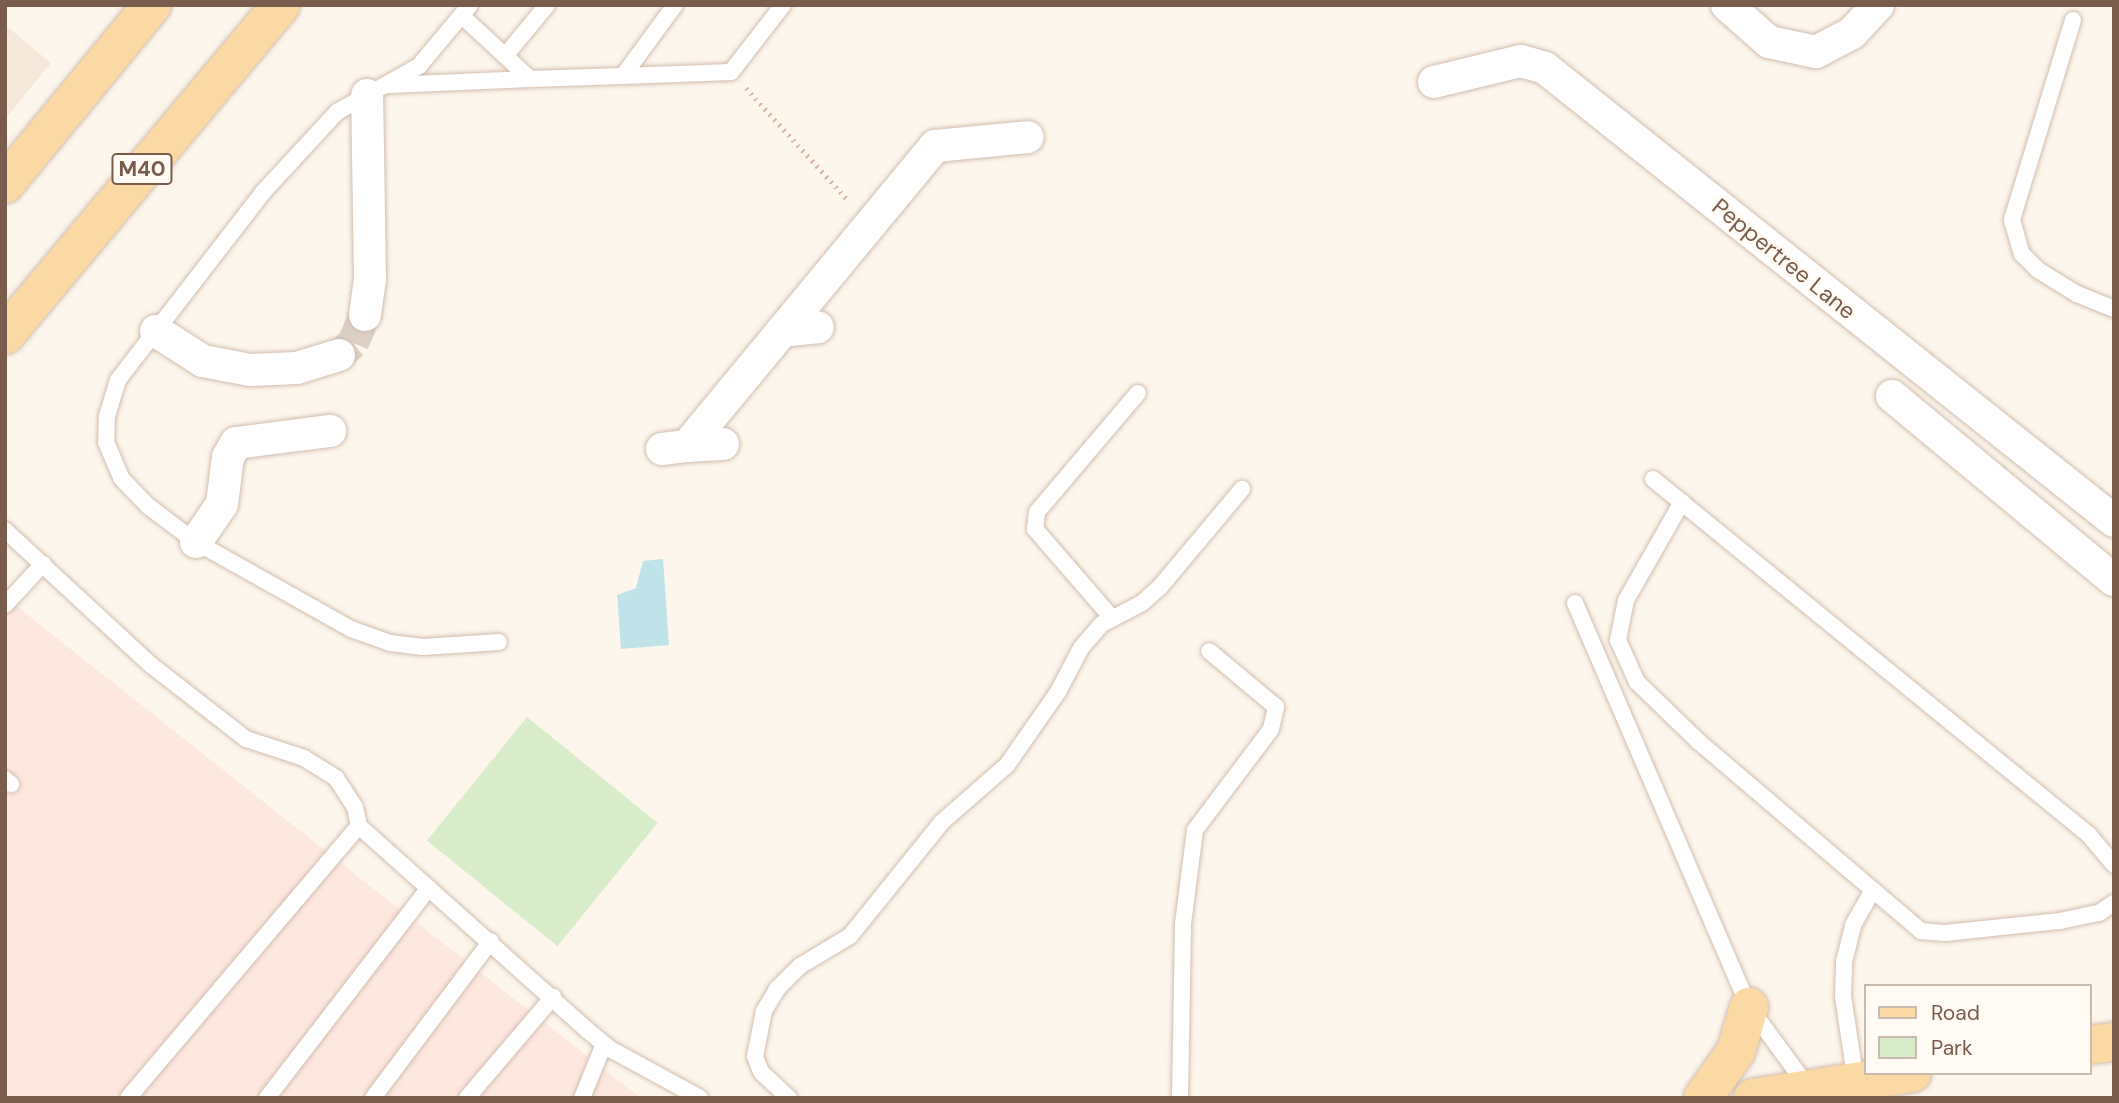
<!DOCTYPE html>
<style>
body{margin:0}
#map{position:relative;width:2119px;height:1103px;overflow:hidden;background:#fdf6ec;font-family:"DM Sans",sans-serif}
div>[style]{position:absolute}
.residential>*{inset:0;background:#f5e8da}
.commercial>*{inset:0;background:#fde8e0}
.green>*{inset:0;background:#d8ecc9;transform-origin:0 0}
.water>*{inset:0;background:#bfe3e8}
.street-tunnel>*{height:32px;margin-top:-16px;transform-origin:0;background:repeating-linear-gradient(90deg,#dcd0c4 0 32px,transparent 0 48px)}
.path>*{height:4.5px;margin-top:-2.25px;transform-origin:0;background:repeating-linear-gradient(90deg,#d9b8a5 0 2px,transparent 0 7px)}
.roads{filter:drop-shadow(0 0 2px #d1beb0) drop-shadow(0 0 2px #d1beb0)}
.lane>*{height:16px;margin:-8px;padding:0 8px;transform-origin:8px;border-radius:8px;background:#fff}
.street>*{height:32px;margin:-16px;padding:0 16px;transform-origin:16px;border-radius:16px;background:#fff}
.primary>*{height:38px;margin:-19px;padding:0 19px;transform-origin:19px;border-radius:19px;background:#fbd9a5}
span{translate:-50% -50%;white-space:nowrap;text-align:center;line-height:1.15;-webkit-text-stroke:6px #fffaf3;paint-order:stroke}
.shield-label span{padding:2px 5px;background:#fffaf3;border:2px solid;border-radius:5px;-webkit-text-stroke-width:0}
.shield-label{font-size:21px;color:#7a5c4d;font-weight:700}
.street-label{font-size:23px;color:#7a5c4d}
.frame{position:absolute;inset:0;border:7px solid #7a5c4d;pointer-events:none}
.legend{position:absolute;left:1864px;top:984px;width:228px;height:91px;box-sizing:border-box;background:#fffaf3;border:2px solid #cabbb1;margin:0;padding:9px 12px;list-style:none;font-size:21px;color:#7a5c4d}
.legend li{display:flex;align-items:center;gap:14px;height:35px}
.legend b{width:35px;border:2px solid #cabbb1}
</style>
<div id="map">
<div class="residential">
<div style="clip-path:polygon(5px 25px,51px 63px,5px 119px)"></div>
</div>
<div class="commercial">
<div style="clip-path:polygon(5px 597px,356px 875px,641px 1098px,5px 1098px)"></div>
</div>
<div class="green">
<div style="left:527px;top:717px;width:168px;height:159px;rotate:39deg"></div>
</div>
<div class="water">
<div style="clip-path:polygon(663px 559px,669px 645px,621px 649px,617px 595px,636px 588px,643px 561px)"></div>
</div>
<div class="street-tunnel">
<div style="left:339px;top:355px;width:18px;rotate:-41deg"></div>
<div style="left:353px;top:343px;width:30px;rotate:-67deg"></div>
</div>
<div class="path">
<div style="left:746px;top:88px;width:153px;rotate:47.7deg"></div>
</div>
<div class="roads">
<div class="lane">
<div style="left:470px;top:5px;width:80px;rotate:129.9deg"></div>
<div style="left:419px;top:66px;width:94px;rotate:150.7deg"></div>
<div style="left:337px;top:112px;width:108px;rotate:132.7deg"></div>
<div style="left:264px;top:191px;width:239px;rotate:127.7deg"></div>
<div style="left:118px;top:380px;width:39px;rotate:107deg"></div>
<div style="left:107px;top:417px;width:25px;rotate:92deg"></div>
<div style="left:106px;top:442px;width:39px;rotate:67deg"></div>
<div style="left:121px;top:478px;width:39px;rotate:46deg"></div>
<div style="left:148px;top:506px;width:60px;rotate:36.9deg"></div>
<div style="left:196px;top:542px;width:178px;rotate:29.3deg"></div>
<div style="left:351px;top:629px;width:41px;rotate:19.7deg"></div>
<div style="left:390px;top:643px;width:33px;rotate:7deg"></div>
<div style="left:423px;top:647px;width:76px;rotate:-3.8deg"></div>
<div style="left:462px;top:16px;width:93px;rotate:42.8deg"></div>
<div style="left:530px;top:79px;width:93px;rotate:-1.8deg"></div>
<div style="left:623px;top:76px;width:108px;rotate:-2.1deg"></div>
<div style="left:731px;top:72px;width:85px;rotate:-52.2deg"></div>
<div style="left:2073px;top:20px;width:209px;rotate:107deg"></div>
<div style="left:2012px;top:220px;width:35px;rotate:74deg"></div>
<div style="left:2022px;top:254px;width:23px;rotate:45deg"></div>
<div style="left:2038px;top:270px;width:46px;rotate:31.6deg"></div>
<div style="left:2077px;top:294px;width:40px;rotate:22deg"></div>
<div style="left:505px;top:56px;width:66px;rotate:-50.5deg"></div>
<div style="left:623px;top:76px;width:88px;rotate:-53.8deg"></div>
<div style="left:389px;top:85px;width:141px;rotate:-2.4deg"></div>
<div style="left:1653px;top:479px;width:563px;rotate:39.23deg"></div>
<div style="left:2089px;top:835px;width:39px;rotate:50deg"></div>
<div style="left:1682px;top:502px;width:113px;rotate:119.7deg"></div>
<div style="left:1626px;top:600px;width:41px;rotate:101.3deg"></div>
<div style="left:1618px;top:640px;width:46px;rotate:65.7deg"></div>
<div style="left:1637px;top:682px;width:86px;rotate:44.1deg"></div>
<div style="left:1699px;top:742px;width:292px;rotate:40.4deg"></div>
<div style="left:1921px;top:931px;width:24px;rotate:5deg"></div>
<div style="left:1945px;top:933px;width:116px;rotate:-6deg"></div>
<div style="left:2060px;top:921px;width:40px;rotate:-12deg"></div>
<div style="left:2099px;top:913px;width:18px;rotate:-34deg"></div>
<div style="left:5px;top:530px;width:199px;rotate:42.8deg"></div>
<div style="left:151px;top:665px;width:120px;rotate:37.9deg"></div>
<div style="left:246px;top:739px;width:61px;rotate:18.1deg"></div>
<div style="left:304px;top:758px;width:38px;rotate:32deg"></div>
<div style="left:336px;top:778px;width:35px;rotate:57deg"></div>
<div style="left:355px;top:807px;width:19px;rotate:78deg"></div>
<div style="left:359px;top:826px;width:306px;rotate:41.8deg"></div>
<div style="left:587px;top:1030px;width:32px;rotate:39deg"></div>
<div style="left:612px;top:1050px;width:100px;rotate:28.6deg"></div>
<div style="left:1575px;top:603px;width:440px;rotate:66.7deg"></div>
<div style="left:1749px;top:1007px;width:99px;rotate:53.6deg"></div>
<div style="left:5px;top:605px;width:56px;rotate:-47.2deg"></div>
<div style="left:1112px;top:618px;width:118px;rotate:-130.9deg"></div>
<div style="left:1035px;top:529px;width:17px;rotate:-83deg"></div>
<div style="left:1037px;top:512px;width:156px;rotate:-49.7deg"></div>
<div style="left:5px;top:779px;width:8px;rotate:40deg"></div>
<div style="left:1856px;top:1082px;width:87px;rotate:-98.6deg"></div>
<div style="left:1843px;top:996px;width:34px;rotate:-88deg"></div>
<div style="left:1844px;top:962px;width:38px;rotate:-76deg"></div>
<div style="left:1853px;top:925px;width:40px;rotate:-60.3deg"></div>
<div style="left:128px;top:1098px;width:357px;rotate:-49.7deg"></div>
<div style="left:267px;top:1098px;width:265px;rotate:-52.4deg"></div>
<div style="left:373px;top:1098px;width:196px;rotate:-53.1deg"></div>
<div style="left:467px;top:1098px;width:133px;rotate:-49.6deg"></div>
<div style="left:582px;top:1098px;width:58px;rotate:-67.8deg"></div>
<div style="left:789px;top:1098px;width:38px;rotate:-137deg"></div>
<div style="left:761px;top:1072px;width:17px;rotate:-111deg"></div>
<div style="left:755px;top:1056px;width:46px;rotate:-78.7deg"></div>
<div style="left:764px;top:1011px;width:26px;rotate:-59deg"></div>
<div style="left:777px;top:989px;width:33px;rotate:-45deg"></div>
<div style="left:800px;top:966px;width:58px;rotate:-31deg"></div>
<div style="left:850px;top:936px;width:146px;rotate:-51.1deg"></div>
<div style="left:942px;top:822px;width:86px;rotate:-41.2deg"></div>
<div style="left:1007px;top:765px;width:89px;rotate:-55.1deg"></div>
<div style="left:1058px;top:692px;width:50px;rotate:-62.4deg"></div>
<div style="left:1081px;top:648px;width:32px;rotate:-49deg"></div>
<div style="left:1102px;top:624px;width:45px;rotate:-27.7deg"></div>
<div style="left:1142px;top:603px;width:24px;rotate:-42deg"></div>
<div style="left:1160px;top:587px;width:128px;rotate:-50.1deg"></div>
<div style="left:1180px;top:1098px;width:174px;rotate:-89deg"></div>
<div style="left:1183px;top:924px;width:95px;rotate:-82.7deg"></div>
<div style="left:1195px;top:830px;width:126px;rotate:-53deg"></div>
<div style="left:1271px;top:729px;width:23px;rotate:-77deg"></div>
<div style="left:1276px;top:707px;width:87px;rotate:-140.1deg"></div>
</div>
<div class="street">
<div style="left:1727px;top:5px;width:56px;rotate:41.4deg"></div>
<div style="left:1769px;top:42px;width:48px;rotate:12deg"></div>
<div style="left:1816px;top:52px;width:41px;rotate:-27.8deg"></div>
<div style="left:1852px;top:33px;width:38px;rotate:-47deg"></div>
<div style="left:1434px;top:82px;width:89px;rotate:-13.6deg"></div>
<div style="left:1521px;top:61px;width:25px;rotate:16deg"></div>
<div style="left:1545px;top:68px;width:727px;rotate:38.52deg"></div>
<div style="left:365px;top:315px;width:36px;rotate:-82deg"></div>
<div style="left:370px;top:279px;width:184px;rotate:-90.9deg"></div>
<div style="left:156px;top:331px;width:56px;rotate:32.6deg"></div>
<div style="left:203px;top:361px;width:48px;rotate:10.8deg"></div>
<div style="left:250px;top:370px;width:47px;rotate:-2.4deg"></div>
<div style="left:297px;top:368px;width:44px;rotate:-17.2deg"></div>
<div style="left:782px;top:331px;width:36px;rotate:-6deg"></div>
<div style="left:1892px;top:396px;width:288px;rotate:39.7deg"></div>
<div style="left:687px;top:446px;width:36px;rotate:-3deg"></div>
<div style="left:662px;top:449px;width:25px;rotate:-7deg"></div>
<div style="left:687px;top:446px;width:389px;rotate:-50.4deg"></div>
<div style="left:935px;top:146px;width:93px;rotate:-5.5deg"></div>
<div style="left:196px;top:542px;width:46px;rotate:-55.6deg"></div>
<div style="left:222px;top:504px;width:47px;rotate:-82.7deg"></div>
<div style="left:228px;top:457px;width:16px;rotate:-60deg"></div>
<div style="left:236px;top:443px;width:95px;rotate:-7.3deg"></div>
</div>
<div class="primary">
<div style="left:5px;top:184px;width:232px;rotate:-50.6deg"></div>
<div style="left:5px;top:335px;width:430px;rotate:-50.1deg"></div>
<div style="left:2089px;top:1045px;width:25px;rotate:-7deg"></div>
<div style="left:1703px;top:1098px;width:57px;rotate:-54.9deg"></div>
<div style="left:1736px;top:1051px;width:46px;rotate:-73.5deg"></div>
<div style="left:1753px;top:1098px;width:161px;rotate:-8.9deg"></div>
</div>
</div>
<div class="shield-label">
<span style="left:142px;top:169px">M40</span>
</div>
<div class="street-label">
<span style="left:1784px;top:259px;rotate:39deg">Peppertree Lane</span>
</div>
<div class="frame"></div>
<ul class="legend">
<li><b style="height:9px;background:#fbd9a5"></b>Road</li>
<li><b style="height:19px;background:#d8ecc9"></b>Park</li>
</ul>
</div>
